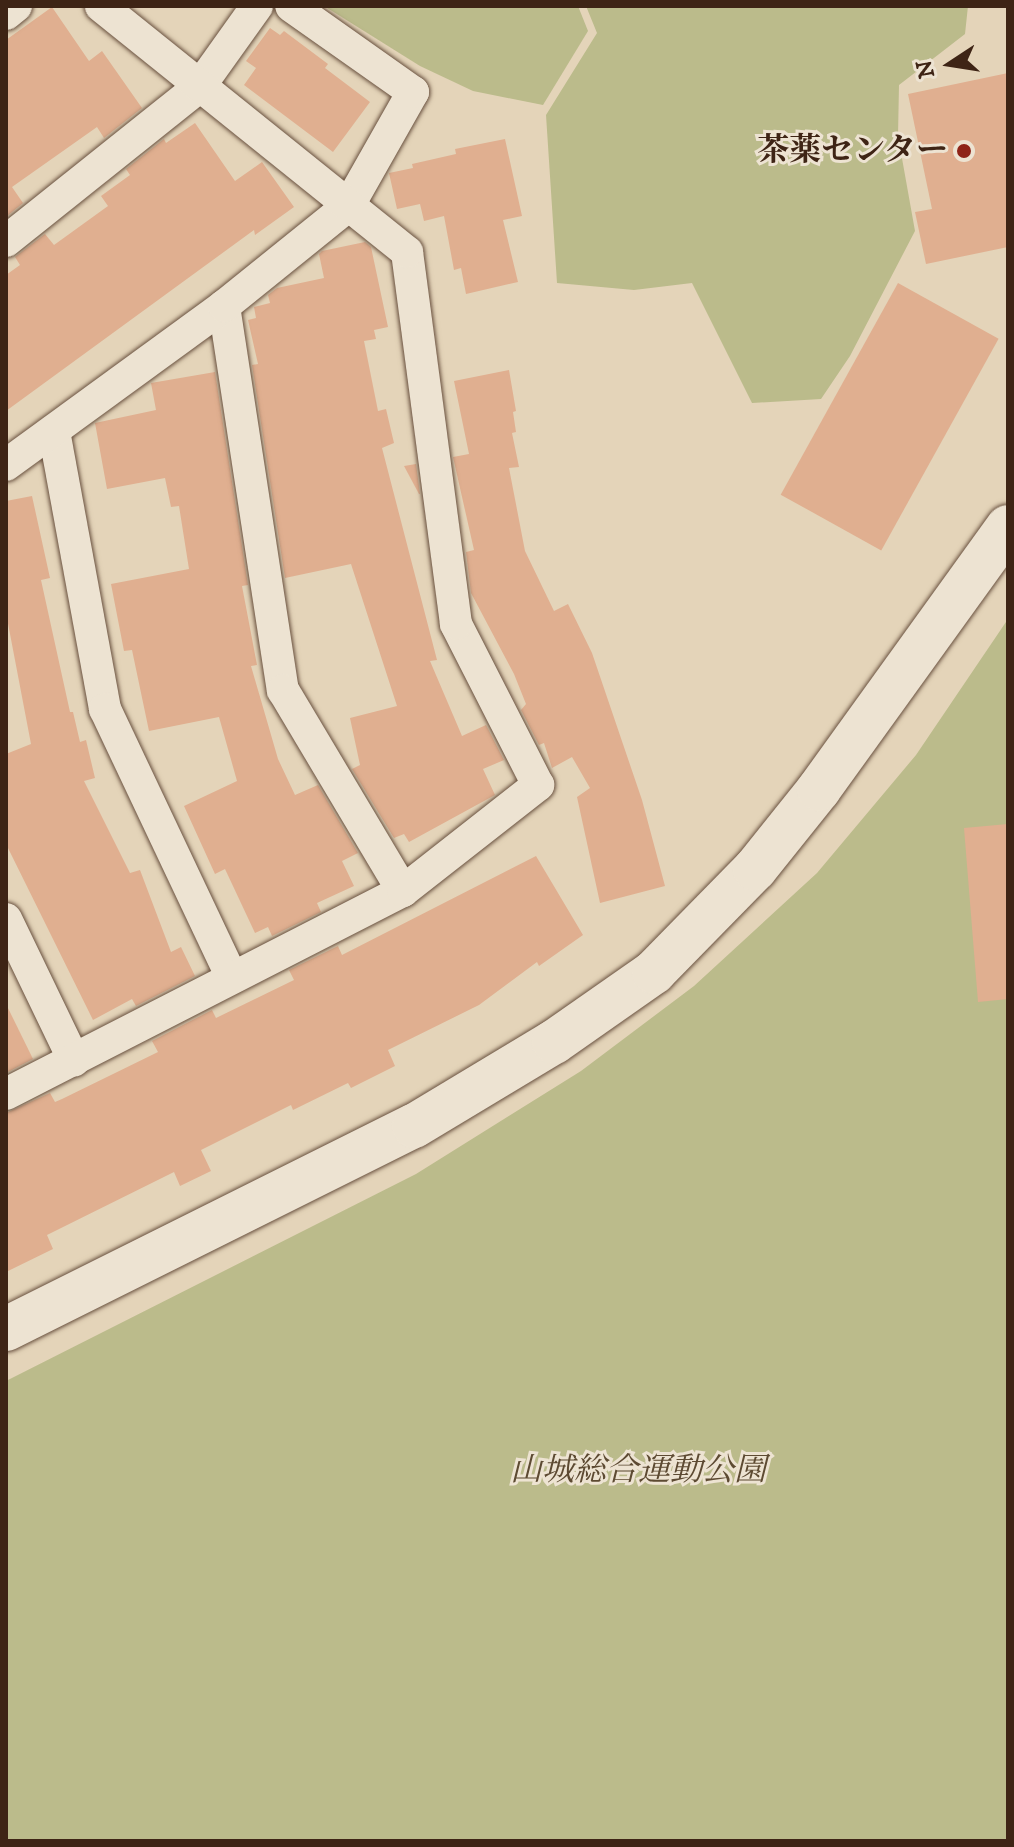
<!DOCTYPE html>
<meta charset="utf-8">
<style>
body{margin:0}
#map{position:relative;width:1014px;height:1847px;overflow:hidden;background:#e4d4b9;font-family:"IM FELL DW Pica","Noto Serif JP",serif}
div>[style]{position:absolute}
.green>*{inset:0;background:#bbbb8b}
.building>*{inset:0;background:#e0af90;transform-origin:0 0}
.roads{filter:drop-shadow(0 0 2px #68503e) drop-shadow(0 0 2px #68503e)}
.street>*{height:32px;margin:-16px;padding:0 16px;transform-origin:16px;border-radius:16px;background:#ede3d2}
.secondary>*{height:44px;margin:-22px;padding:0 22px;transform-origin:22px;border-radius:22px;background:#ede3d2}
.dots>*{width:22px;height:22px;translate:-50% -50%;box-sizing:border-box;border:4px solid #ede3d2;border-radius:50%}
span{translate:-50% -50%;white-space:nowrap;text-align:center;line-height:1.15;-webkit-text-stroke:6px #ede3d2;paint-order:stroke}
.poi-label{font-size:32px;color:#3e2415;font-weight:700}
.right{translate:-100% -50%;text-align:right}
.park-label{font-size:32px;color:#5d4a32;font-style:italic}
.frame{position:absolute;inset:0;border:8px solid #3e2415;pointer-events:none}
.north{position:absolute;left:910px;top:24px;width:80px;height:80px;-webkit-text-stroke:6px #ede3d2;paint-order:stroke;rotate:258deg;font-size:22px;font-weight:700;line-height:32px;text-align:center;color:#3e2415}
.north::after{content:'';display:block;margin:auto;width:28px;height:36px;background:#3e2415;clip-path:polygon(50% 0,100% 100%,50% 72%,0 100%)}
</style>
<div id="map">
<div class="green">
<div style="clip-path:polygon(324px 6px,578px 6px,588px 31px,543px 105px,473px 91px,420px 66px)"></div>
<div style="clip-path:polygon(586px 6px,968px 6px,965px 34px,899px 85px,898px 136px,915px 231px,850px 356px,821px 399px,752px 403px,692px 283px,634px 290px,557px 283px,546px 115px,597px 33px)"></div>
<div style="clip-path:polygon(1008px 619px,1008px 1841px,6px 1841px,6px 1381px,416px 1174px,581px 1071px,694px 986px,817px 873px,916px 755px)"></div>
</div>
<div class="building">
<div style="clip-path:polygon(52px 7px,89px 61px,102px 51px,142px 108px,104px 138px,97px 127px,12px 187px,23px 203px,6px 217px,6px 40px)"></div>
<div style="clip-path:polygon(270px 28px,280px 35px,284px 31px,328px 64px,325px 68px,370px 102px,333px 152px,244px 85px,256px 68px,246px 61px)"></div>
<div style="clip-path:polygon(1008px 73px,1008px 247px,926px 264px,915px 212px,932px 209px,908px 94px)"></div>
<div style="clip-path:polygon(195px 123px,235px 181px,262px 162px,294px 207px,255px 235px,254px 230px,6px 411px,6px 275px,20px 265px,15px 257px,45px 234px,54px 245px,108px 206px,101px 196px,130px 175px,126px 169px,164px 139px,166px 143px)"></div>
<div style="clip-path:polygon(505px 139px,522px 216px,503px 220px,518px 282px,466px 294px,461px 268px,454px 270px,444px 216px,424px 221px,420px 204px,397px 209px,389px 173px,413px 168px,412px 164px,456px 154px,455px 149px)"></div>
<div style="clip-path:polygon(365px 242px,371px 247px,388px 327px,374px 330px,376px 339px,364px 341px,378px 411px,386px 409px,394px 443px,382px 448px,437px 660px,430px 661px,462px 736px,486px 725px,504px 760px,483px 769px,495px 795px,409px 842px,404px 834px,394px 838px,352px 769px,360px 765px,350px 718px,397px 706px,351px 564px,285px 578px,252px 365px,258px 364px,248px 320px,256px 318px,254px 307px,270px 303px,268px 295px,277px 288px,324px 278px,319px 254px,322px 251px)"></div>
<div style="left:898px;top:283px;width:115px;height:242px;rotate:29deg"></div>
<div style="clip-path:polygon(509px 370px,516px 411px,513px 412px,516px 432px,512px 433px,519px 467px,509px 468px,525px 551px,554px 611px,568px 604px,592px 653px,642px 800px,665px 886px,600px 903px,577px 797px,590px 788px,572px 757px,552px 768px,544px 743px,539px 745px,521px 710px,526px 704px,514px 674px,471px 593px,466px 552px,474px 550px,453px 457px,469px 454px,454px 381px)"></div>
<div style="clip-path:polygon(215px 372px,248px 585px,242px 586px,257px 665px,251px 666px,278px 759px,295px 795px,318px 785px,358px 853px,342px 861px,354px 886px,317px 903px,321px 912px,272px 936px,268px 927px,255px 933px,225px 869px,215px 874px,184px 806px,237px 781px,219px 717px,149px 731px,132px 650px,124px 651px,111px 584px,189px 569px,179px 506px,171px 507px,165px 478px,107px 489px,95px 423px,156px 410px,151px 383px)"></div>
<div style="clip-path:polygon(416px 464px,420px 494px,419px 494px,404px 466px)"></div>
<div style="clip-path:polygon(32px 496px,50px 578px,41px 580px,70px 712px,73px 712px,80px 742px,86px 740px,95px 778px,84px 781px,130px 873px,140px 870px,171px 952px,181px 947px,195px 976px,136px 1006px,132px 999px,93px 1020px,6px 844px,6px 754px,31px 744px,6px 613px,6px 501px)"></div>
<div style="clip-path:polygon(1008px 824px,1008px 999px,978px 1002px,964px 828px)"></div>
<div style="clip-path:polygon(536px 856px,583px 935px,539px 966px,537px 962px,479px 1005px,388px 1050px,395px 1066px,351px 1088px,348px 1083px,293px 1110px,291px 1105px,201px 1150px,211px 1171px,180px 1186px,174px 1172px,47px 1235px,53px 1249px,6px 1272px,6px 1113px,50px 1093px,55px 1102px,62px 1099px,158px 1052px,152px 1041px,212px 1010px,216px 1018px,294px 980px,289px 970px,338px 946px,342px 955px)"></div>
<div style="clip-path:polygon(6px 1004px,33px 1059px,6px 1073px)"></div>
</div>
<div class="roads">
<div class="street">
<div style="left:6px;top:14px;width:13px;rotate:-39deg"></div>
<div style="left:6px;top:241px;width:248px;rotate:-38.6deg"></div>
<div style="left:200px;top:86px;width:98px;rotate:-54.5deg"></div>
<div style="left:224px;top:306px;width:389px;rotate:81.3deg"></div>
<div style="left:283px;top:690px;width:234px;rotate:59.2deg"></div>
<div style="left:54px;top:431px;width:283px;rotate:79.6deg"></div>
<div style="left:105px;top:709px;width:297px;rotate:64.7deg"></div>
<div style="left:6px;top:465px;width:270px;rotate:-36.1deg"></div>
<div style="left:224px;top:306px;width:161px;rotate:-38.9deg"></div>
<div style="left:349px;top:205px;width:130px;rotate:-60.5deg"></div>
<div style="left:413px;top:92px;width:149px;rotate:-144.8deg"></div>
<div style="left:6px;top:919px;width:157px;rotate:64.3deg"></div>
<div style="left:6px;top:1094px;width:446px;rotate:-27.1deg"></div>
<div style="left:403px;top:891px;width:172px;rotate:-38.1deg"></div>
<div style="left:538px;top:785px;width:181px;rotate:-117deg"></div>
<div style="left:456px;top:624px;width:375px;rotate:-97.5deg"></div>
<div style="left:407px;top:252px;width:393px;rotate:-141.2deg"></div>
</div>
<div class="secondary">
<div style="left:6px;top:1329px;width:456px;rotate:-26.5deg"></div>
<div style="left:414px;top:1126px;width:163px;rotate:-31deg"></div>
<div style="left:554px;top:1042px;width:122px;rotate:-35deg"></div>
<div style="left:654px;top:972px;width:144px;rotate:-45.6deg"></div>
<div style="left:755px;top:869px;width:102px;rotate:-51.3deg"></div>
<div style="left:819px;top:789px;width:323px;rotate:-54.2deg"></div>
</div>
</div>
<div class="dots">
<div style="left:964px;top:151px;background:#8f2418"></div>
</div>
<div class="poi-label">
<span class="right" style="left:948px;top:151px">茶薬センター</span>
</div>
<div class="park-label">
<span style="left:638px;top:1471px">山城総合運動公園</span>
</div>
<div class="frame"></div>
<div class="north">N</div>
</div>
